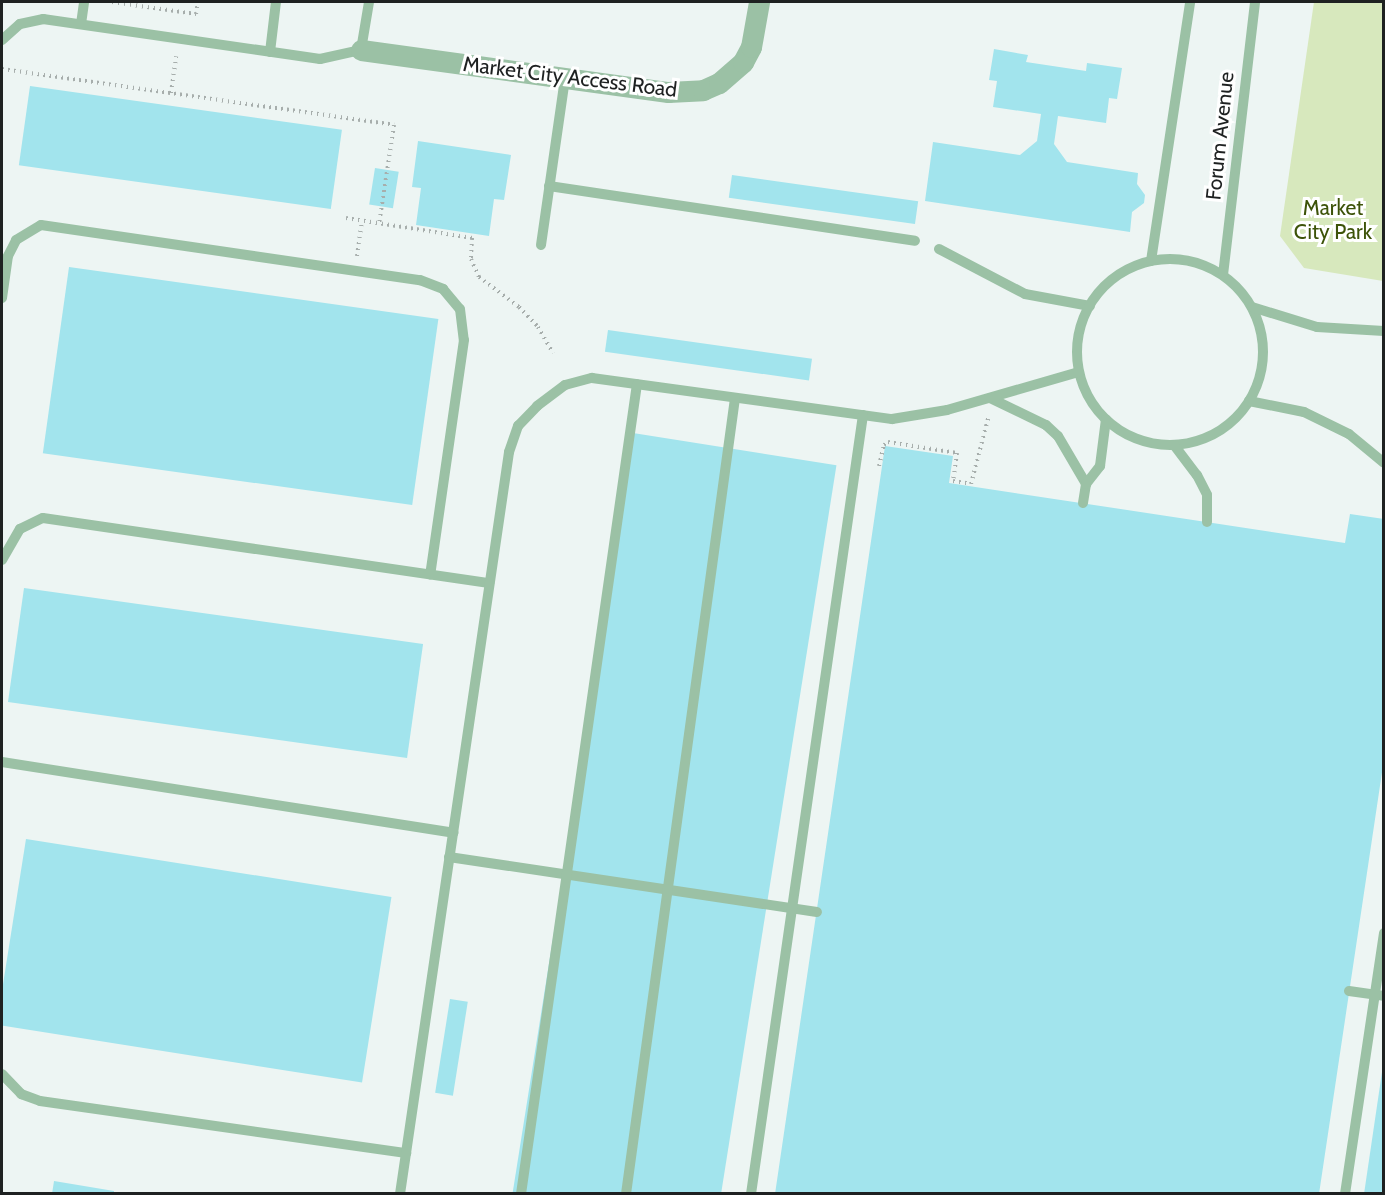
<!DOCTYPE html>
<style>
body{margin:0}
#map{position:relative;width:1385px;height:1195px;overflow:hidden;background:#edf5f3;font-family:Cabin,sans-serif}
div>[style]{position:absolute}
.green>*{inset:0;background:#d7e8bd}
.building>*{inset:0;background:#a2e4ed;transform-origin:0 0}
.path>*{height:4px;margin-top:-2px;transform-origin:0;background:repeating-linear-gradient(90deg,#a7aeac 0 1.5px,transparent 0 6px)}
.service>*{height:10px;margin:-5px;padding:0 5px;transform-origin:5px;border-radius:5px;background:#9bc1a5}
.service>.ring{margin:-5px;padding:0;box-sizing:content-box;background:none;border:10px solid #9bc1a5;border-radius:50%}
.minor>*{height:21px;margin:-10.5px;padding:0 10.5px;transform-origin:10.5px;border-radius:10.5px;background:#9bc1a5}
span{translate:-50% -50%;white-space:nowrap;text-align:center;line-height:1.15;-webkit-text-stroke:6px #fff;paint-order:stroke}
.street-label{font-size:21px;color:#1e2121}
.park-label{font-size:21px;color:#3d5309}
.frame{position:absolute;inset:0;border:3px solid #1e2121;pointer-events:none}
</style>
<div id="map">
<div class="green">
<div style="clip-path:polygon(1314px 2px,1383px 2px,1383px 281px,1304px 268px,1280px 236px)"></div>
</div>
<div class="building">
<div style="clip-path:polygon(994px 49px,1028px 55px,1026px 62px,1086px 71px,1087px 63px,1122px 68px,1117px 99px,1109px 98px,1106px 123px,1058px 116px,1054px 144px,1067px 162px,1138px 173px,1137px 184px,1145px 195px,1144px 203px,1132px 212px,1130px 232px,925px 201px,933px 142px,1020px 155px,1037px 141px,1041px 114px,993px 107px,997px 81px,989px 80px)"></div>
<div style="left:30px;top:86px;width:315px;height:80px;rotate:8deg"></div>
<div style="clip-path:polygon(418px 141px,511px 155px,504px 200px,494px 199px,489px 236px,416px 225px,421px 188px,412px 187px)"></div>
<div style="left:375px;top:168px;width:24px;height:37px;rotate:9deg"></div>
<div style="left:732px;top:175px;width:188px;height:23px;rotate:8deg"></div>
<div style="left:69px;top:267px;width:373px;height:188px;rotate:8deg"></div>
<div style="left:608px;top:330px;width:206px;height:22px;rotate:8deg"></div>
<div style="left:633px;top:433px;width:206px;height:769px;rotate:9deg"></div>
<div style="clip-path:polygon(885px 446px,953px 456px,949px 483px,1345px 543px,1350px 514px,1384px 519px,1384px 759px,1319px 1194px,775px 1194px)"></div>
<div style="left:24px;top:588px;width:403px;height:115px;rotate:8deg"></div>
<div style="left:26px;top:839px;width:370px;height:188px;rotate:9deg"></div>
<div style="left:450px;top:999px;width:18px;height:95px;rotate:9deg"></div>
<div style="clip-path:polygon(1382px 1072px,1384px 1194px,1364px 1194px)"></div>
<div style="clip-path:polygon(54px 1181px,114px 1191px,114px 1194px,52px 1194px)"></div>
</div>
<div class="path">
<div style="left:112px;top:2px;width:85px;rotate:8.1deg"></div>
<div style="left:196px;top:14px;width:12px;rotate:-81deg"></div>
<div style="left:2px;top:69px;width:396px;rotate:8.1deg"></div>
<div style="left:394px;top:125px;width:100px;rotate:98.6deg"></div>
<div style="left:171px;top:93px;width:37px;rotate:-82deg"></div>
<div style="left:346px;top:218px;width:128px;rotate:9deg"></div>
<div style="left:472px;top:238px;width:21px;rotate:93deg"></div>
<div style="left:471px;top:259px;width:20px;rotate:66deg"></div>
<div style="left:479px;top:277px;width:50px;rotate:36.9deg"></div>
<div style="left:519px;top:307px;width:28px;rotate:46deg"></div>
<div style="left:538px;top:327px;width:30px;rotate:60deg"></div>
<div style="left:357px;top:256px;width:35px;rotate:-82deg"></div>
<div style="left:879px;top:466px;width:22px;rotate:-77deg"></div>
<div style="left:884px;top:445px;width:5px;rotate:-37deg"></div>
<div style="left:888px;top:442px;width:70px;rotate:9.1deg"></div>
<div style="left:957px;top:453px;width:28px;rotate:98deg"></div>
<div style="left:953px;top:481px;width:18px;rotate:9deg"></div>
<div style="left:971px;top:484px;width:71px;rotate:-75.4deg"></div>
</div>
<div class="service">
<div style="left:81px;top:24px;width:22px;rotate:-82deg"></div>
<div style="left:2px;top:40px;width:24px;rotate:-42deg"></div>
<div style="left:20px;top:24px;width:24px;rotate:-12deg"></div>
<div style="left:43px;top:19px;width:280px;rotate:8.2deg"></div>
<div style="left:320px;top:59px;width:42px;rotate:-12.4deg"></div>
<div style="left:361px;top:50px;width:49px;rotate:-80.5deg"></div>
<div style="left:270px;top:52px;width:50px;rotate:-83.2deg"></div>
<div style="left:549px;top:186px;width:370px;rotate:8.5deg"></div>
<div style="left:541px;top:245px;width:169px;rotate:-81.8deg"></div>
<div style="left:939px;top:249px;width:97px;rotate:27.6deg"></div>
<div style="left:1025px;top:294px;width:66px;rotate:10.5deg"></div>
<div class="ring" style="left:1077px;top:259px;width:176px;height:176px"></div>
<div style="left:1151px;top:261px;width:262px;rotate:-81.4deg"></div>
<div style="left:1223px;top:275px;width:275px;rotate:-83.3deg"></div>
<div style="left:2px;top:298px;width:42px;rotate:-81.9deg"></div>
<div style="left:8px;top:256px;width:18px;rotate:-63deg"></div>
<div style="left:16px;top:240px;width:29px;rotate:-31deg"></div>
<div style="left:41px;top:225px;width:383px;rotate:8.3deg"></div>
<div style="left:420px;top:280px;width:25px;rotate:21deg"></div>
<div style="left:443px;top:289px;width:26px;rotate:50deg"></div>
<div style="left:460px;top:309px;width:31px;rotate:83deg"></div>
<div style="left:464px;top:340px;width:237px;rotate:98.2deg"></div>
<div style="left:1252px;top:307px;width:68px;rotate:17.1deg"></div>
<div style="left:1317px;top:327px;width:67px;rotate:3.4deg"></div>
<div style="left:990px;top:398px;width:62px;rotate:25.7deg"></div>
<div style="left:1046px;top:425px;width:16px;rotate:43deg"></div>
<div style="left:1058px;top:436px;width:56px;rotate:59.7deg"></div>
<div style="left:1249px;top:401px;width:56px;rotate:11.3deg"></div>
<div style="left:1304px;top:412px;width:50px;rotate:26.1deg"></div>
<div style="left:1349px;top:434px;width:45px;rotate:39.6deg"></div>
<div style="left:1174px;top:445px;width:38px;rotate:53deg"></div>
<div style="left:1197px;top:475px;width:22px;rotate:63deg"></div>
<div style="left:1207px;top:495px;width:27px;rotate:90deg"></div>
<div style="left:1083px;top:503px;width:19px;rotate:-81deg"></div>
<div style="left:1086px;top:484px;width:23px;rotate:-52deg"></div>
<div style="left:1100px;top:466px;width:47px;rotate:-82.7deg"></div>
<div style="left:2px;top:560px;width:36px;rotate:-60deg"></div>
<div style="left:20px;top:529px;width:25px;rotate:-26deg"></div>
<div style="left:43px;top:518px;width:451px;rotate:8.3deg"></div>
<div style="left:2px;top:762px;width:457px;rotate:8.9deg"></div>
<div style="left:449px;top:857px;width:372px;rotate:8.5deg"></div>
<div style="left:1349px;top:991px;width:35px;rotate:8deg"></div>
<div style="left:2px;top:1074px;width:28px;rotate:46deg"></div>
<div style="left:21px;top:1094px;width:20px;rotate:20deg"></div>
<div style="left:40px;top:1101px;width:370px;rotate:8.1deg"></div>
<div style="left:400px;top:1194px;width:750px;rotate:-81.64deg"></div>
<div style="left:509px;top:452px;width:28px;rotate:-71deg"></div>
<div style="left:518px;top:426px;width:28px;rotate:-46deg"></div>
<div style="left:537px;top:406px;width:35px;rotate:-37deg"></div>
<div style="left:565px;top:385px;width:28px;rotate:-15deg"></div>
<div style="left:592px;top:378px;width:303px;rotate:7.8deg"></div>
<div style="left:892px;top:419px;width:56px;rotate:-9.3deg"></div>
<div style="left:947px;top:410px;width:137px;rotate:-16.1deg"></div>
<div style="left:521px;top:1194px;width:818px;rotate:-81.85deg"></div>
<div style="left:626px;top:1194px;width:803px;rotate:-82.2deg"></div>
<div style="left:751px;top:1194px;width:787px;rotate:-81.82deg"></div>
<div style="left:1345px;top:1194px;width:264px;rotate:-81.5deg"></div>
</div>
<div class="minor">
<div style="left:361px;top:50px;width:310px;rotate:7.8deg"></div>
<div style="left:668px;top:92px;width:35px;rotate:-3deg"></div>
<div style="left:703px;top:90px;width:17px;rotate:-24deg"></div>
<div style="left:719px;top:83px;width:32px;rotate:-41deg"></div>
<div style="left:743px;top:62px;width:17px;rotate:-62deg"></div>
<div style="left:751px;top:47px;width:46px;rotate:-79.9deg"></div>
</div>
<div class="street-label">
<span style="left:570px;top:77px;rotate:7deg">Market City Access Road</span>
<span style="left:1220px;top:136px;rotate:-84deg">Forum Avenue</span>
</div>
<div class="park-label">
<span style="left:1333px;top:220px">Market<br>City Park</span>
</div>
<div class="frame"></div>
</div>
